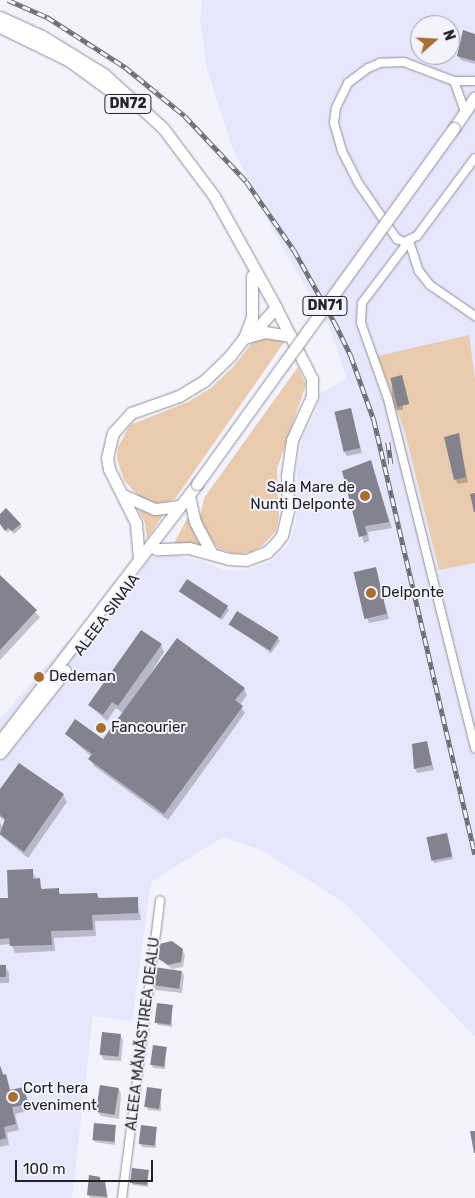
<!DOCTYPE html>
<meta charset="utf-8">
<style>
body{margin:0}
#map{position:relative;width:475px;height:1198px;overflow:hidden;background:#f2f3fd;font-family:Rubik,sans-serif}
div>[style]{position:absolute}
.built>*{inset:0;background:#e6e7fb}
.green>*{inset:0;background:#ebcbad}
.shadow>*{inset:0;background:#0003;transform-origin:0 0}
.building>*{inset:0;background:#82838e;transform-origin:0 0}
.roads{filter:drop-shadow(0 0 1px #8f8f9b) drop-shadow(0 0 1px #8f8f9b)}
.minor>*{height:8px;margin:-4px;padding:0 4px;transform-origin:4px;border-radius:4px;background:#fff}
.primary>*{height:11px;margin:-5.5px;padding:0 5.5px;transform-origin:5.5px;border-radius:5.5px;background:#fff}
.rail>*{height:4.5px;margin-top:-2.25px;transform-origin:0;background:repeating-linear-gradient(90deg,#f2f3fd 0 8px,#6b6b72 0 16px);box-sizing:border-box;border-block:1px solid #6b6b72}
.bridges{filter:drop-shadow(0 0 1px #8f8f9b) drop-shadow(0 0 1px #8f8f9b)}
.primary-bridge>*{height:11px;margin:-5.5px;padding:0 5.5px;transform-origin:5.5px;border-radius:5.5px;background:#fff}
.dots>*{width:14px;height:14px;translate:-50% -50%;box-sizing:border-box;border:2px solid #f2f3fd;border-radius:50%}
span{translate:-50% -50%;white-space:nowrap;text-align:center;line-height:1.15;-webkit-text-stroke:4px #f2f3fd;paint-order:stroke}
.shield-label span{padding:1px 4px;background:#f2f3fd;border:1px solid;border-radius:4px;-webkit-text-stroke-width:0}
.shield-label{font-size:14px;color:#222227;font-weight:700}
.poi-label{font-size:15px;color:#222227}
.right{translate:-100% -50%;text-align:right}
.left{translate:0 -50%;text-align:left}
.street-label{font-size:15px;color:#222227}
.north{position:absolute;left:410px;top:15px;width:50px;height:50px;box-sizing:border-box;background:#f2f3fd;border:1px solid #9f9fa7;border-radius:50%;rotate:71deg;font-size:14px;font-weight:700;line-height:20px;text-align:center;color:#222227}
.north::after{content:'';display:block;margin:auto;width:18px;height:22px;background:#a86e2d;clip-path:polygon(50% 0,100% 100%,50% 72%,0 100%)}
.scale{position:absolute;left:15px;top:1160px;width:138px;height:22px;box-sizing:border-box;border:2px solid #222227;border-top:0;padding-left:6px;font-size:15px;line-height:18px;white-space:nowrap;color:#222227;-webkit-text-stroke:4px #f2f3fd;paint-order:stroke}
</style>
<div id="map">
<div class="built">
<div style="clip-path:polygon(evenodd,202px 0,475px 0,475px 1037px,346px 904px,261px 850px,223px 837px,151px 882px,132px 1021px,93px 1016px,72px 1198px,0 1198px,0 719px,69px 639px,85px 652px,150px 558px,170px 555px,199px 560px,223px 570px,246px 570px,270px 562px,289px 544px,296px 523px,297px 467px,303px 436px,315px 413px,320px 393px,347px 379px,329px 327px,275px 234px,232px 147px,207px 69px,200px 20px,202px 0,420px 25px,450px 25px,450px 55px,420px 55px,420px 25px)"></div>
</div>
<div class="green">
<div style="clip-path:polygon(469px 335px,475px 379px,475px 563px,439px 570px,405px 432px,378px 356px)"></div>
<div style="clip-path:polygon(276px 336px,285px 341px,175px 499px,159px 505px,139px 497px,124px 480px,117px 459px,118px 447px,130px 425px,188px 402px,211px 388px,233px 367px,256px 338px)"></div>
<div style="clip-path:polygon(298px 367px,306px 385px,277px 469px,279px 516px,276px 531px,262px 546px,251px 552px,235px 554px,219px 549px,207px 536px,200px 519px,204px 498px)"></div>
<div style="clip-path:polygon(138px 509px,163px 515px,147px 539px,145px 523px)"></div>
<div style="clip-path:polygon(188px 517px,194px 533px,202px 547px,174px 543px)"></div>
</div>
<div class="shadow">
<div style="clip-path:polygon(475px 35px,475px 64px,461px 60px,458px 56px)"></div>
<div style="left:392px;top:379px;width:11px;height:31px"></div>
<div style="clip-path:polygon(350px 410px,362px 453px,347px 456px,344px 451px)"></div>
<div style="clip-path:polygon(458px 435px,468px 482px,458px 484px,455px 479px)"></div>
<div style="clip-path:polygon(371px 461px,392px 528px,368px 532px,369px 541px,364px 543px,344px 472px)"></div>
<div style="clip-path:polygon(0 516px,20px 524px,22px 527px,14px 534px,10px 530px,8px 533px,0 524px)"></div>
<div style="clip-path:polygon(375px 568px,389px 619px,369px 623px,367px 618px)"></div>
<div style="clip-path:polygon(0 576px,40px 617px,0 660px)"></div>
<div style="clip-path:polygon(181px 592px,227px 607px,229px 610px,222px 620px)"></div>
<div style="clip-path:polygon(230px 624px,278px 638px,280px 641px,271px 653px)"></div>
<div style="clip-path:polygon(161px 645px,164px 652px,140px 691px,244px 689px,247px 695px,240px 705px,245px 713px,168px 820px,94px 766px,90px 759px,92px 757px,66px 734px,103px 741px,123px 713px,116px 708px,107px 721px,89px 705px)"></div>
<div style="clip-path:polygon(426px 742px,434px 770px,417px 773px,415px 768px)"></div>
<div style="clip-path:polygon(20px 764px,63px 795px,67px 802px,28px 858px,0 835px,0 823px,2px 826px,5px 821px,0 817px,0 791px)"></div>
<div style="clip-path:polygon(448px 837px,453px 859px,434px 863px,433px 860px)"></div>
<div style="clip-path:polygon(32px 871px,43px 890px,58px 890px,61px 895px,97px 894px,100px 899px,137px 898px,141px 920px,95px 921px,96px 936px,54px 938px,55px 951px,15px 953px,11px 944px,0 945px,0 900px,9px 899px)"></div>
<div style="clip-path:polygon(182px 950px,185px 955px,183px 967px,172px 969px,159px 958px)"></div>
<div style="clip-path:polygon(0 966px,5px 966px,9px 973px,9px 983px,0 983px)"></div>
<div style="clip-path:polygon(182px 972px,184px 976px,182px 993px,156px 990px,153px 985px)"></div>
<div style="clip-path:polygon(172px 1007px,172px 1027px,158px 1025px,156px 1022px)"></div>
<div style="clip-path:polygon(120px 1035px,123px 1040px,121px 1061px,104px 1060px,101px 1055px)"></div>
<div style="clip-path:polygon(166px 1048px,165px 1069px,153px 1068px,152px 1065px)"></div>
<div style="clip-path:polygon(0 1065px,10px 1091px,23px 1088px,31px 1110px,15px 1114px,19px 1130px,7px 1133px,9px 1145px,0 1147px)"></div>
<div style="clip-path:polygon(119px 1089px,121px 1094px,119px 1119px,101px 1116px,98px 1112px)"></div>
<div style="clip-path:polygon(161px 1090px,161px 1111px,148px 1110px,147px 1107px)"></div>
<div style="clip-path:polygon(115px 1126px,115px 1145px,95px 1142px,93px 1140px)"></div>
<div style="clip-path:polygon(156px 1128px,156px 1148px,142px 1147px,140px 1144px)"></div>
<div style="clip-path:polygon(148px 1171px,148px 1187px,133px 1185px,132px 1182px)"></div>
<div style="clip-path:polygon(100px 1178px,106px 1186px,108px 1198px,90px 1198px,88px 1195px)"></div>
</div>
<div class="building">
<div style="clip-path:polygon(463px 30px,475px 34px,475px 61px,457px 56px)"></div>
<div style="left:402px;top:375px;width:30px;height:12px;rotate:76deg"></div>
<div style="left:351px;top:408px;width:41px;height:17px;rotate:77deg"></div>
<div style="clip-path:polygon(459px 433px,466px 477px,454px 480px,444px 437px)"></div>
<div style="clip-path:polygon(371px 460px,389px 522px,365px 526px,367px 535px,359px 537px,342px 471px)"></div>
<div style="clip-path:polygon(475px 493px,475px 512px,474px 512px,470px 494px)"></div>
<div style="clip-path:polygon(6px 508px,21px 524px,12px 531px,8px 528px,5px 531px,0 524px,0 514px)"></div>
<div style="left:376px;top:567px;width:48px;height:23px;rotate:77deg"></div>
<div style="clip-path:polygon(0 575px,37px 610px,0 650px)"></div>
<div style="left:187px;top:579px;width:49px;height:15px;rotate:33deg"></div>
<div style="left:237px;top:611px;width:49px;height:16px;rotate:32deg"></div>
<div style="clip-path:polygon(141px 630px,162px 644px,118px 706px,112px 702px,103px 715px,88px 705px)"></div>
<div style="clip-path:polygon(177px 638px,245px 688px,235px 700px,243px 706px,164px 814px,88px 759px,92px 754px,65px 734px,75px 719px,103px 739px)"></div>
<div style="clip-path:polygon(427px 741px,432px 765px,414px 769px,412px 744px)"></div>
<div style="clip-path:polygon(19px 763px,64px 794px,24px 852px,0 834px,5px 819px,0 815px,0 789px)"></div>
<div style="left:447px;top:833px;width:24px;height:21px;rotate:78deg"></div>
<div style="clip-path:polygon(33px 869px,33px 879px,40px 878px,41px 889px,59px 888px,59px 894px,97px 893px,98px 898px,138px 897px,138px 913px,92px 915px,93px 930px,51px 931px,52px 945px,10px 946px,9px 938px,0 939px,0 898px,8px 898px,7px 870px)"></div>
<div style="clip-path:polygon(172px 941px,183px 949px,181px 962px,168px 965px,157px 958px,159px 944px)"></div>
<div style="left:0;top:965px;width:6px;height:12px"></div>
<div style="left:154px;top:967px;width:28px;height:18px;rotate:8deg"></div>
<div style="left:157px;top:1003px;width:16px;height:20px;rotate:7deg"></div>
<div style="left:102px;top:1032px;width:19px;height:23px;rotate:6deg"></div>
<div style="left:153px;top:1045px;width:14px;height:20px;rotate:8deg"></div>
<div style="clip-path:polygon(0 1066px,3px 1075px,6px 1074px,10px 1090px,24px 1087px,28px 1104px,12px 1107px,16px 1124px,4px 1127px,6px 1138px,0 1140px)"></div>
<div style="left:100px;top:1085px;width:19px;height:27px;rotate:9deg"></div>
<div style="left:147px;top:1087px;width:15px;height:20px;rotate:8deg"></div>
<div style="left:94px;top:1123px;width:22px;height:17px;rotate:5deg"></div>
<div style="left:141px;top:1125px;width:16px;height:19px;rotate:7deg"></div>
<div style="clip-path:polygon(470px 1131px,475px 1131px,475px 1153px,474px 1153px)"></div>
<div style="left:132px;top:1168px;width:17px;height:15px;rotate:7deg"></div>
<div style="clip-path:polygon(89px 1175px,100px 1177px,100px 1181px,105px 1182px,107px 1197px,87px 1195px)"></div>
</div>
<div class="roads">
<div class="minor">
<div style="left:454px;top:81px;width:33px;rotate:70deg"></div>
<div style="left:475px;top:81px;width:21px;rotate:180deg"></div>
<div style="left:454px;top:81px;width:53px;rotate:-159.2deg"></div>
<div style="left:404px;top:62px;width:24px;rotate:178deg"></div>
<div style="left:380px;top:63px;width:13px;rotate:157deg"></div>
<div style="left:368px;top:68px;width:25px;rotate:143deg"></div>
<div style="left:348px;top:83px;width:28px;rotate:116deg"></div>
<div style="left:336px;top:108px;width:15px;rotate:98deg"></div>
<div style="left:334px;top:123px;width:29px;rotate:74deg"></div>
<div style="left:342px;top:151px;width:37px;rotate:63deg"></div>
<div style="left:359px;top:184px;width:67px;rotate:55.4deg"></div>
<div style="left:397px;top:239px;width:8px;rotate:23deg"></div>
<div style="left:404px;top:242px;width:14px;rotate:-25deg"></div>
<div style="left:417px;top:236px;width:97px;rotate:-53.4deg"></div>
<div style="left:409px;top:241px;width:78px;rotate:127.2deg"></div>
<div style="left:362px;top:303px;width:20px;rotate:93deg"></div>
<div style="left:361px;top:323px;width:81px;rotate:70.4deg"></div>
<div style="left:388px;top:399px;width:360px;rotate:76deg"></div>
<div style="left:409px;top:241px;width:32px;rotate:72deg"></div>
<div style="left:419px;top:271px;width:18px;rotate:52deg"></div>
<div style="left:430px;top:285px;width:55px;rotate:34.6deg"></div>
<div style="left:122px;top:1198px;width:300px;rotate:-82.7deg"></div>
</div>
<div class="primary">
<div style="left:0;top:17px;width:46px;rotate:24.3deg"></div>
<div style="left:42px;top:36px;width:73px;rotate:31.5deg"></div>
<div style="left:104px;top:74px;width:80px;rotate:42.5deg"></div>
<div style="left:163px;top:128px;width:85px;rotate:53.1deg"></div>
<div style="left:214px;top:196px;width:121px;rotate:60.9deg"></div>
<div style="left:273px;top:302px;width:86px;rotate:63.1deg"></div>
<div style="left:312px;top:379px;width:17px;rotate:90deg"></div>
<div style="left:312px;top:396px;width:48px;rotate:114.4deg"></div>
<div style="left:292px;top:440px;width:35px;rotate:98deg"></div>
<div style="left:287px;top:475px;width:35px;rotate:88deg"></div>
<div style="left:288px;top:510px;width:26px;rotate:103deg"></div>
<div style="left:282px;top:535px;width:10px;rotate:127deg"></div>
<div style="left:276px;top:543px;width:13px;rotate:135deg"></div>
<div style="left:267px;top:552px;width:22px;rotate:159deg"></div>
<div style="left:246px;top:560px;width:17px;rotate:-177deg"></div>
<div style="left:229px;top:559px;width:41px;rotate:-164.6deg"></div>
<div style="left:189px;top:548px;width:33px;rotate:178deg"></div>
<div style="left:0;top:27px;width:76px;rotate:25.9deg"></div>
<div style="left:68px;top:60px;width:68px;rotate:36deg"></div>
<div style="left:454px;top:128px;width:37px;rotate:-56deg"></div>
<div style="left:252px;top:334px;width:36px;rotate:-48deg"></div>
<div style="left:244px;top:338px;width:22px;rotate:-16deg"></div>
<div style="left:265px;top:332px;width:26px;rotate:9deg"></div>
<div style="left:123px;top:495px;width:35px;rotate:24deg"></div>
<div style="left:155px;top:509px;width:23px;rotate:-7deg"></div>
<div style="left:189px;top:496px;width:27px;rotate:77deg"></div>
<div style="left:195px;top:522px;width:36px;rotate:62deg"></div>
<div style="left:139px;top:559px;width:36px;rotate:-95deg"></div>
<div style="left:136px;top:523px;width:60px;rotate:-116.6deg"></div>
<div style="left:109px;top:469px;width:11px;rotate:-100deg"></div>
<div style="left:107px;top:458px;width:26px;rotate:-77deg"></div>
<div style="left:113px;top:433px;width:27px;rotate:-48deg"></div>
<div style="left:131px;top:413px;width:51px;rotate:-19.5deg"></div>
<div style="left:179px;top:396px;width:29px;rotate:-31deg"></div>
<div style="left:204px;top:381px;width:35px;rotate:-44deg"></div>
<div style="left:229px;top:357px;width:24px;rotate:-52deg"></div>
<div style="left:244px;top:338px;width:22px;rotate:-69deg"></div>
<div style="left:252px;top:317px;width:41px;rotate:-90deg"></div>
<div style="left:0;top:741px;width:324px;rotate:-52.5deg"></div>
<div style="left:0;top:753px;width:105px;rotate:-51.6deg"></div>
</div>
</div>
<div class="rail">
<div style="left:8px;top:0;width:43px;rotate:23.6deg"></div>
<div style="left:47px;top:17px;width:93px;rotate:32.7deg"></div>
<div style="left:125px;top:67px;width:77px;rotate:39.2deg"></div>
<div style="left:185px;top:116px;width:89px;rotate:46.8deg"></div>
<div style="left:246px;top:181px;width:84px;rotate:55.2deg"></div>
<div style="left:294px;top:250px;width:84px;rotate:60.7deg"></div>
<div style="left:335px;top:323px;width:37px;rotate:64deg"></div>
<div style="left:351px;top:356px;width:68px;rotate:70.2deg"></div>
<div style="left:374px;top:420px;width:446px;rotate:76.9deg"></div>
<div style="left:388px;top:442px;width:22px;rotate:82deg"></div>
</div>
<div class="bridges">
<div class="primary-bridge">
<div style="left:197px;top:484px;width:439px;rotate:-54.2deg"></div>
</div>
</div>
<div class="dots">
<div style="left:365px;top:496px;background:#a86e2d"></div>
<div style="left:371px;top:593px;background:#a86e2d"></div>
<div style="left:39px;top:677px;background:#a86e2d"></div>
<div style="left:101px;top:728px;background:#a86e2d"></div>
<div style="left:13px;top:1097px;background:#a86e2d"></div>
</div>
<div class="shield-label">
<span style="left:128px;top:104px">DN72</span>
<span style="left:325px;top:306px">DN71</span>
</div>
<div class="poi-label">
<span class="right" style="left:355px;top:496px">Sala Mare de<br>Nunti Delponte</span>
<span class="left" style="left:381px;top:593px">Delponte</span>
<span class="left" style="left:49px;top:677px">Dedeman</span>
<span class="left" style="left:111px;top:728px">Fancourier</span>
<span class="left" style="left:23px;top:1097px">Cort hera<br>eveniment</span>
</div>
<div class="street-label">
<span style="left:107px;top:615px;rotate:-53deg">ALEEA SINAIA</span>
<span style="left:143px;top:1034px;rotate:-83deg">ALEEA MĂNĂSTIREA DEALU</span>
</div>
<div class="north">N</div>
<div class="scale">100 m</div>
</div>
